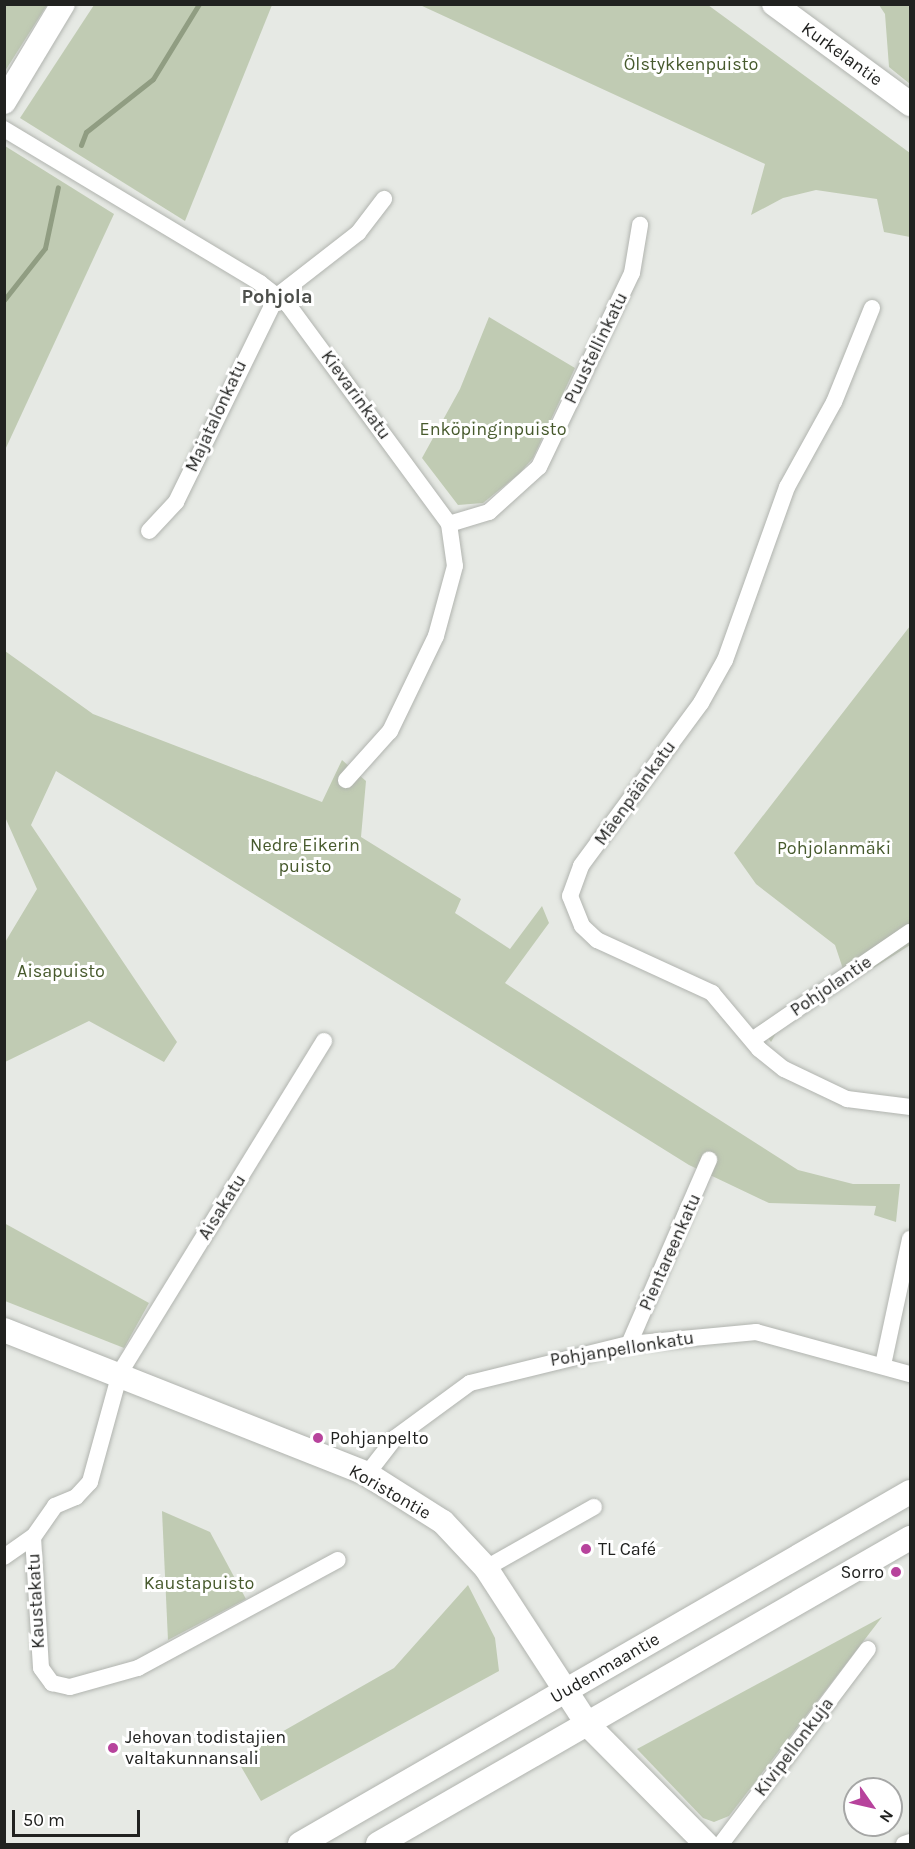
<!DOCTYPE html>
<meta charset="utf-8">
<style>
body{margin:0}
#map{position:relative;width:915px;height:1849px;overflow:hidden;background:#e6e9e4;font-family:Karla,sans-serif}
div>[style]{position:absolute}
.green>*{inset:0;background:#c0cbb3}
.stream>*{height:5px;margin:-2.5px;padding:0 2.5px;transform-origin:2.5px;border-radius:2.5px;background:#909d82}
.roads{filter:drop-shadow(0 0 2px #b1b4af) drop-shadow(0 0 2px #b1b4af)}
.street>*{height:16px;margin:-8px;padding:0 8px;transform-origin:8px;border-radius:8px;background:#fff}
.secondary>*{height:24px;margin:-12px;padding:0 12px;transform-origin:12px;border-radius:12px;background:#fff}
.dots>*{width:16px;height:16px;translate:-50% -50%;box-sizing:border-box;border:3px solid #fff;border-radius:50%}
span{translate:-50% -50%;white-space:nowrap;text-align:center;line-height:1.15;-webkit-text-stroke:6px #fff;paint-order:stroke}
.street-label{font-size:18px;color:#212220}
.park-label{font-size:18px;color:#475a2d}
.poi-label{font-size:18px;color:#212220}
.left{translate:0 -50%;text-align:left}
.right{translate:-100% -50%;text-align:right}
.neighbourhood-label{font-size:20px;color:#4e504c;font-weight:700}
.frame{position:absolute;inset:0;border:6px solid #212220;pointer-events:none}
.north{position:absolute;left:843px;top:1777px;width:60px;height:60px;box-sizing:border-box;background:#fff;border:2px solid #a6a7a6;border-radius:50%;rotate:124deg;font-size:16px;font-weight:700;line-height:24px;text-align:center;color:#212220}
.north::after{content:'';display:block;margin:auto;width:21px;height:27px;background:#b7439c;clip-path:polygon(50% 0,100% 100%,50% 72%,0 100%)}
.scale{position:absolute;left:12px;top:1810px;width:128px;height:27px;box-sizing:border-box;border:3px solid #212220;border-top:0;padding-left:8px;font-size:18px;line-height:21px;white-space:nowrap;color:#212220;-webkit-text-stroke:4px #fff;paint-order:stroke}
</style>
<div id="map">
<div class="green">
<div style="clip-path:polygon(5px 4px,47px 5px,5px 71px,4px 5px)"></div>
<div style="clip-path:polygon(94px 5px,272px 5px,185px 221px,20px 118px)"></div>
<div style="clip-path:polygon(420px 5px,708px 5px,910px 153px,910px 237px,884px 232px,877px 199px,816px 190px,783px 198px,751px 215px,765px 164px)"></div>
<div style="clip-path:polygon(879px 5px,910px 5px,910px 84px,889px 67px,885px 14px)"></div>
<div style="clip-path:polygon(5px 146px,114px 214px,5px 450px)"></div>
<div style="clip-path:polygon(489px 317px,575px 368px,533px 458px,519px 474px,483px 503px,458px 505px,422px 458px,460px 389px)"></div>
<div style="clip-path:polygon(910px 626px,910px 945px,779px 1028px,771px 1042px,759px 1025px,844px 972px,835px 945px,756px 884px,734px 853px)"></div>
<div style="clip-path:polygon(5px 651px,93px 714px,322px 802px,342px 760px,366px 781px,361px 837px,461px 899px,455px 913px,510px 949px,542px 906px,549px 923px,505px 983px,798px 1170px,853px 1184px,900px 1184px,896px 1222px,874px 1215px,876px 1206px,769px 1203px,689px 1165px,56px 771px,31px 825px,177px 1042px,164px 1062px,89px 1021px,5px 1062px,4px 944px,37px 889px,5px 817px)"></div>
<div style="clip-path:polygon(4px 1223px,149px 1303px,124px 1348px,5px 1301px)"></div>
<div style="clip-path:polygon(162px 1511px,210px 1532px,246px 1599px,168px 1640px)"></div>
<div style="clip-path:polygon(468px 1585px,495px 1638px,499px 1671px,261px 1801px,236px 1758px,394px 1668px)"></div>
<div style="clip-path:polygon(882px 1617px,729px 1816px,714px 1822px,703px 1818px,637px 1749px)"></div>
</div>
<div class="stream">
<div style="left:81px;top:145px;width:14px;rotate:-69deg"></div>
<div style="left:86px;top:132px;width:85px;rotate:-38.3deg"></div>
<div style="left:153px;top:79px;width:88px;rotate:-58.5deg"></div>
<div style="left:4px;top:300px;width:66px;rotate:-51.7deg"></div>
<div style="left:45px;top:248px;width:62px;rotate:-78deg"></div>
</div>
<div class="roads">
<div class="street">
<div style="left:4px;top:129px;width:299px;rotate:31deg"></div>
<div style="left:260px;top:283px;width:37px;rotate:38deg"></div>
<div style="left:289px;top:306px;width:270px;rotate:53.7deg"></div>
<div style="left:449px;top:524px;width:42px;rotate:81.9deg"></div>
<div style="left:455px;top:566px;width:73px;rotate:105.2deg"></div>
<div style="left:436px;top:636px;width:106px;rotate:115.8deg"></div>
<div style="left:390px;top:731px;width:66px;rotate:131.9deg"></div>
<div style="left:872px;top:308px;width:101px;rotate:112deg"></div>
<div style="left:834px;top:402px;width:97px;rotate:118.9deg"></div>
<div style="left:787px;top:487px;width:184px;rotate:109.7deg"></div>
<div style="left:725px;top:660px;width:49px;rotate:119.2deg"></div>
<div style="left:701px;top:703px;width:202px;rotate:126.4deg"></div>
<div style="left:581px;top:866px;width:32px;rotate:110deg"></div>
<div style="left:570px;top:896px;width:32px;rotate:68deg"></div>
<div style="left:582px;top:926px;width:21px;rotate:43deg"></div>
<div style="left:597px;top:940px;width:127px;rotate:24.7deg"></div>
<div style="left:712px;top:993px;width:73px;rotate:50deg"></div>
<div style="left:759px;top:1049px;width:32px;rotate:39deg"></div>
<div style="left:784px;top:1069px;width:70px;rotate:25.5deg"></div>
<div style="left:847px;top:1099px;width:64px;rotate:7.2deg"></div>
<div style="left:449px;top:524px;width:42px;rotate:-16.7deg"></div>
<div style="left:489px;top:512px;width:67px;rotate:-42deg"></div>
<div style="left:539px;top:467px;width:215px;rotate:-64.4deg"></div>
<div style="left:632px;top:273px;width:49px;rotate:-80.5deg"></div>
<div style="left:149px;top:531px;width:40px;rotate:-47deg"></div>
<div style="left:176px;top:502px;width:229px;rotate:-63.9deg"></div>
<div style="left:277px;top:296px;width:103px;rotate:-37.9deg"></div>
<div style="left:358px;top:233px;width:43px;rotate:-52.6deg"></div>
<div style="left:752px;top:1040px;width:191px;rotate:-34.4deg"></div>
<div style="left:324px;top:1041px;width:390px;rotate:121.6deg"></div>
<div style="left:120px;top:1373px;width:113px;rotate:105.4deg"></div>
<div style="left:90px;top:1482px;width:21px;rotate:133deg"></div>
<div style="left:76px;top:1497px;width:23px;rotate:157deg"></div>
<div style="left:55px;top:1506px;width:38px;rotate:125deg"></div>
<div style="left:33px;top:1537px;width:131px;rotate:86.5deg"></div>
<div style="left:41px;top:1668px;width:19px;rotate:54deg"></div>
<div style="left:52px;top:1683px;width:18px;rotate:13deg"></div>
<div style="left:70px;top:1687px;width:71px;rotate:-15.6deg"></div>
<div style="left:138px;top:1668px;width:227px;rotate:-28.4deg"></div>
<div style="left:629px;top:1344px;width:201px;rotate:-66.5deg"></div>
<div style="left:883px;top:1365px;width:129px;rotate:-77.9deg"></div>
<div style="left:367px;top:1474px;width:46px;rotate:-52.1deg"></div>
<div style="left:395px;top:1438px;width:93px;rotate:-36.3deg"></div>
<div style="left:470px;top:1383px;width:164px;rotate:-13.8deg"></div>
<div style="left:629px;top:1344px;width:128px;rotate:-5.4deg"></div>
<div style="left:756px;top:1332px;width:160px;rotate:15.3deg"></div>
<div style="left:4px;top:1557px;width:35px;rotate:-35deg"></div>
<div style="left:486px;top:1568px;width:124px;rotate:-29.5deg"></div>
<div style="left:721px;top:1844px;width:244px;rotate:-53deg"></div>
<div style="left:904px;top:1844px;width:6px;rotate:-18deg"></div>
</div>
<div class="secondary">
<div style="left:774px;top:4px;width:169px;rotate:36.3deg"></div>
<div style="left:4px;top:102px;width:114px;rotate:-59deg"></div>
<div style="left:4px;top:1330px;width:391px;rotate:21.6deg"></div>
<div style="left:367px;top:1474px;width:90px;rotate:32.3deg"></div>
<div style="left:443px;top:1522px;width:63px;rotate:46.9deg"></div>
<div style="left:486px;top:1568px;width:187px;rotate:57deg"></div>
<div style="left:588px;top:1725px;width:168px;rotate:45.2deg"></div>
<div style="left:300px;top:1844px;width:704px;rotate:-29.99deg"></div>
<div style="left:378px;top:1844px;width:614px;rotate:-29.91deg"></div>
</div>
</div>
<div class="dots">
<div style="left:318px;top:1438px;background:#b7439c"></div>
<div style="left:586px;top:1549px;background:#b7439c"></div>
<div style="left:896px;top:1572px;background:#b7439c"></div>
<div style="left:113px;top:1748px;background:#b7439c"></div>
</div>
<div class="street-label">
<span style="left:842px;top:54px;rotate:36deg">Kurkelantie</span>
<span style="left:596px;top:348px;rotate:-64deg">Puustellinkatu</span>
<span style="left:356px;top:395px;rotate:54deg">Kievarinkatu</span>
<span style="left:216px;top:416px;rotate:-65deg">Majatalonkatu</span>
<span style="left:635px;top:793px;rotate:-54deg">Mäenpäänkatu</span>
<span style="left:831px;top:986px;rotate:-34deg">Pohjolantie</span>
<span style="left:222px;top:1207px;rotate:-58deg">Aisakatu</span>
<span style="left:670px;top:1252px;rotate:-66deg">Pientareenkatu</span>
<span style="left:622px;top:1349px;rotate:-9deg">Pohjanpellonkatu</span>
<span style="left:390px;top:1492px;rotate:30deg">Koristontie</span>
<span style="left:36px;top:1601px;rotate:-93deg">Kaustakatu</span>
<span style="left:605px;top:1668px;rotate:-30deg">Uudenmaantie</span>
<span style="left:794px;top:1747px;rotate:-53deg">Kivipellonkuja</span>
</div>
<div class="park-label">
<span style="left:691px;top:64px">Ölstykkenpuisto</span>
<span style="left:493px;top:429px">Enköpinginpuisto</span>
<span style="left:305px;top:856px">Nedre Eikerin<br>puisto</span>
<span style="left:834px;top:848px">Pohjolanmäki</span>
<span style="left:61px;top:971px">Aisapuisto</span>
<span style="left:199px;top:1583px">Kaustapuisto</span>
</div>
<div class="poi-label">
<span class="left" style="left:330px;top:1438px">Pohjanpelto</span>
<span class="left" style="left:598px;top:1549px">TL Café</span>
<span class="right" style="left:884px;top:1572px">Sorro</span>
<span class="left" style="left:125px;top:1748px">Jehovan todistajien<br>valtakunnansali</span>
</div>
<div class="neighbourhood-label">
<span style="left:277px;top:296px">Pohjola</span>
</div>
<div class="frame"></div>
<div class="north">N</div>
<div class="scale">50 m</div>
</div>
